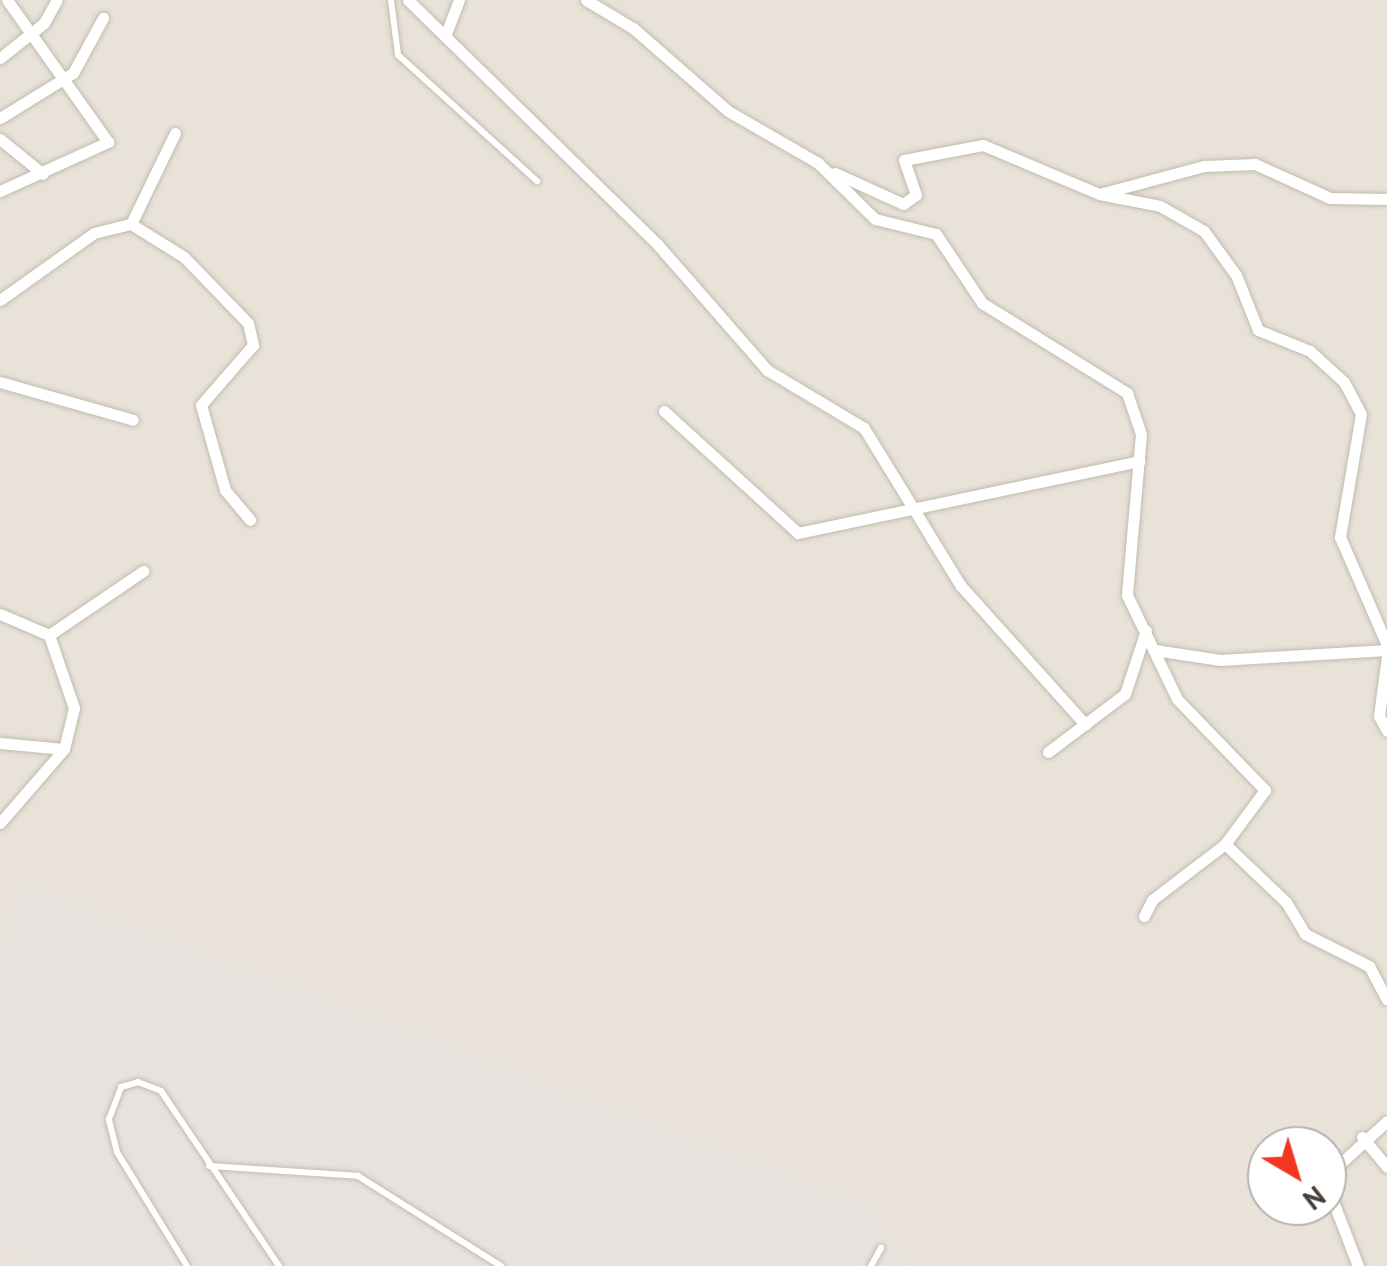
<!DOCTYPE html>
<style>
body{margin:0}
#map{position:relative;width:1387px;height:1266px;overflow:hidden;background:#f4f0e9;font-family:"PT Sans",sans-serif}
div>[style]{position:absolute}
.residential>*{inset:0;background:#e8e2d8}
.industrial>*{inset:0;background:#e7e2de}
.roads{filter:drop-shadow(0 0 2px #c2bbaf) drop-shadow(0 0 2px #c2bbaf)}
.lane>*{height:6px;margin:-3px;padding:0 3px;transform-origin:3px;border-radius:3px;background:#fff}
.street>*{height:11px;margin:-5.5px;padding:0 5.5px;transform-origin:5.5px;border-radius:5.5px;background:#fff}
span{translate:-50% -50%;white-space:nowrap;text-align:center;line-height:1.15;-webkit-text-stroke:9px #fff;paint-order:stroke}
.north{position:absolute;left:1247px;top:1126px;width:100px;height:100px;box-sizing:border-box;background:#fff;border:2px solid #b6b3af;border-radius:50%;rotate:142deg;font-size:28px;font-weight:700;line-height:40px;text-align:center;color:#484138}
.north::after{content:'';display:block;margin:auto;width:35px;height:45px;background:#f33621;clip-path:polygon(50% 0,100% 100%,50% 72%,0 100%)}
</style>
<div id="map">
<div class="residential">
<div style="clip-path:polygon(evenodd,0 0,1387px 0,1387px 1266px,0 1266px,0 0,1267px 1146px,1327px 1146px,1327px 1206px,1267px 1206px,1267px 1146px)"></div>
</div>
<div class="industrial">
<div style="clip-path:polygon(22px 886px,865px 1206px,907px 1266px,34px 1266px,0 1240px,0 963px)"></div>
</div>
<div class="roads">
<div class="lane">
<div style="left:391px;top:0;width:55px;rotate:82.7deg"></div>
<div style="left:398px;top:55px;width:188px;rotate:42.2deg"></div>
<div style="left:209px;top:1166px;width:149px;rotate:3.8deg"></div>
<div style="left:358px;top:1176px;width:169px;rotate:32.2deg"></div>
<div style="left:187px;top:1266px;width:134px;rotate:-121.6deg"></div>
<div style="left:117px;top:1152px;width:34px;rotate:-104deg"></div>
<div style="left:109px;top:1119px;width:34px;rotate:-69deg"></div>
<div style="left:121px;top:1087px;width:18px;rotate:-16deg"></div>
<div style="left:138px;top:1082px;width:25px;rotate:21deg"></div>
<div style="left:161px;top:1091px;width:211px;rotate:56deg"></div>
<div style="left:871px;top:1266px;width:21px;rotate:-61deg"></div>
</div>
<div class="street">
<div style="left:408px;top:0;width:350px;rotate:44.4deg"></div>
<div style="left:658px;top:245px;width:166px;rotate:48.9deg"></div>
<div style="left:767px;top:370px;width:113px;rotate:30.9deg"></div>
<div style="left:864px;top:428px;width:185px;rotate:58.5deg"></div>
<div style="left:961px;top:586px;width:186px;rotate:48.1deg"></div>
<div style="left:586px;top:0;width:55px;rotate:30.8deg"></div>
<div style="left:633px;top:28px;width:126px;rotate:41.1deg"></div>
<div style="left:728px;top:111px;width:104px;rotate:30deg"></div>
<div style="left:818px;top:163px;width:80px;rotate:44.5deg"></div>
<div style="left:875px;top:219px;width:63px;rotate:13.8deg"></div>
<div style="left:936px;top:234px;width:83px;rotate:56.3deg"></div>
<div style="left:982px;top:303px;width:171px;rotate:31.8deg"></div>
<div style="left:1127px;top:393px;width:43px;rotate:71.1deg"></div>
<div style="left:1141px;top:434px;width:162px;rotate:95deg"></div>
<div style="left:1127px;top:595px;width:115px;rotate:64.3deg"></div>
<div style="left:1177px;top:699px;width:127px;rotate:46deg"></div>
<div style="left:1265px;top:790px;width:67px;rotate:126.5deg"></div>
<div style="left:1225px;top:844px;width:84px;rotate:43.6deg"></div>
<div style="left:1286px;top:902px;width:37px;rotate:59deg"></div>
<div style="left:1305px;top:934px;width:72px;rotate:26.6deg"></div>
<div style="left:1369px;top:966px;width:38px;rotate:62deg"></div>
<div style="left:447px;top:31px;width:33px;rotate:-69deg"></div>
<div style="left:0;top:58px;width:56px;rotate:-38.5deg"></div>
<div style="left:44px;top:23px;width:26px;rotate:-61deg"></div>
<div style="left:0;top:118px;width:86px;rotate:-31.7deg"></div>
<div style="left:73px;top:73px;width:63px;rotate:-61.4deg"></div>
<div style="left:0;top:139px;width:55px;rotate:39.1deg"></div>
<div style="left:835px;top:173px;width:75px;rotate:24.5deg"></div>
<div style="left:903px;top:204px;width:16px;rotate:-35deg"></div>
<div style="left:916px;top:195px;width:37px;rotate:-109deg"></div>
<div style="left:904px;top:160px;width:80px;rotate:-10.8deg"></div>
<div style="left:983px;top:145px;width:126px;rotate:22.9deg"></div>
<div style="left:1099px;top:194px;width:62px;rotate:11.1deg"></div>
<div style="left:1160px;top:206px;width:51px;rotate:29.6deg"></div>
<div style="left:1204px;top:231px;width:54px;rotate:54deg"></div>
<div style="left:1236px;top:275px;width:59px;rotate:68.2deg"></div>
<div style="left:1258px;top:330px;width:56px;rotate:22deg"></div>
<div style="left:1310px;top:351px;width:46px;rotate:42.4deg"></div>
<div style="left:1344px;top:382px;width:36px;rotate:62deg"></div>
<div style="left:1361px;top:414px;width:125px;rotate:99.7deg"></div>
<div style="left:1340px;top:537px;width:118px;rotate:66.5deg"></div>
<div style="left:0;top:191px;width:119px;rotate:-24.4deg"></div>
<div style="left:108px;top:142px;width:174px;rotate:-125.4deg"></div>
<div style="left:1103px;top:193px;width:105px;rotate:-15deg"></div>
<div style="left:1204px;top:166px;width:51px;rotate:-2.2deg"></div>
<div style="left:1255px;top:164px;width:82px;rotate:24.4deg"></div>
<div style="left:1330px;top:198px;width:57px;rotate:1deg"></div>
<div style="left:131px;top:224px;width:101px;rotate:-64.2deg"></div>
<div style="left:0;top:300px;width:115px;rotate:-35.5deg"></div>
<div style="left:94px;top:233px;width:38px;rotate:-14deg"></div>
<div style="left:131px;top:224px;width:62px;rotate:31.9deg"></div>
<div style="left:184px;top:257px;width:92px;rotate:45.9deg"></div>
<div style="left:248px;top:323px;width:23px;rotate:77deg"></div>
<div style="left:253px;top:345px;width:79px;rotate:130.9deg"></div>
<div style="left:201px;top:405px;width:88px;rotate:74.2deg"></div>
<div style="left:225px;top:490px;width:39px;rotate:50deg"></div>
<div style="left:0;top:382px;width:138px;rotate:15.9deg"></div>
<div style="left:664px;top:411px;width:181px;rotate:42.3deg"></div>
<div style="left:798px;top:533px;width:349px;rotate:-11.9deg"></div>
<div style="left:0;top:614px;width:53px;rotate:23.2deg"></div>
<div style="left:49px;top:635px;width:77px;rotate:71.1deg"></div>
<div style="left:74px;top:708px;width:42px;rotate:103.7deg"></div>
<div style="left:64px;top:749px;width:98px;rotate:130.9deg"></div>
<div style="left:49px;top:635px;width:114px;rotate:-34.2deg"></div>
<div style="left:1155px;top:650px;width:66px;rotate:8.7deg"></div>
<div style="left:1220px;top:660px;width:167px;rotate:-3.4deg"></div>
<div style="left:1387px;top:656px;width:61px;rotate:97.6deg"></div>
<div style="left:1379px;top:716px;width:17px;rotate:62deg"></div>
<div style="left:0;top:743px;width:64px;rotate:5.4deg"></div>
<div style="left:1048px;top:752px;width:96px;rotate:-37deg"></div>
<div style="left:1125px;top:694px;width:67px;rotate:-71.8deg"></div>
<div style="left:1144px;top:916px;width:18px;rotate:-63deg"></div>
<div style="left:1152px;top:900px;width:92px;rotate:-37.5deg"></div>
<div style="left:1362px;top:1137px;width:39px;rotate:50deg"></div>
<div style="left:1358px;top:1266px;width:80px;rotate:-111.1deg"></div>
<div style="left:1329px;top:1191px;width:20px;rotate:-81deg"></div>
<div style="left:1332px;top:1171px;width:74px;rotate:-42.3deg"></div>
</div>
</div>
<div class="north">N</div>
</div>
